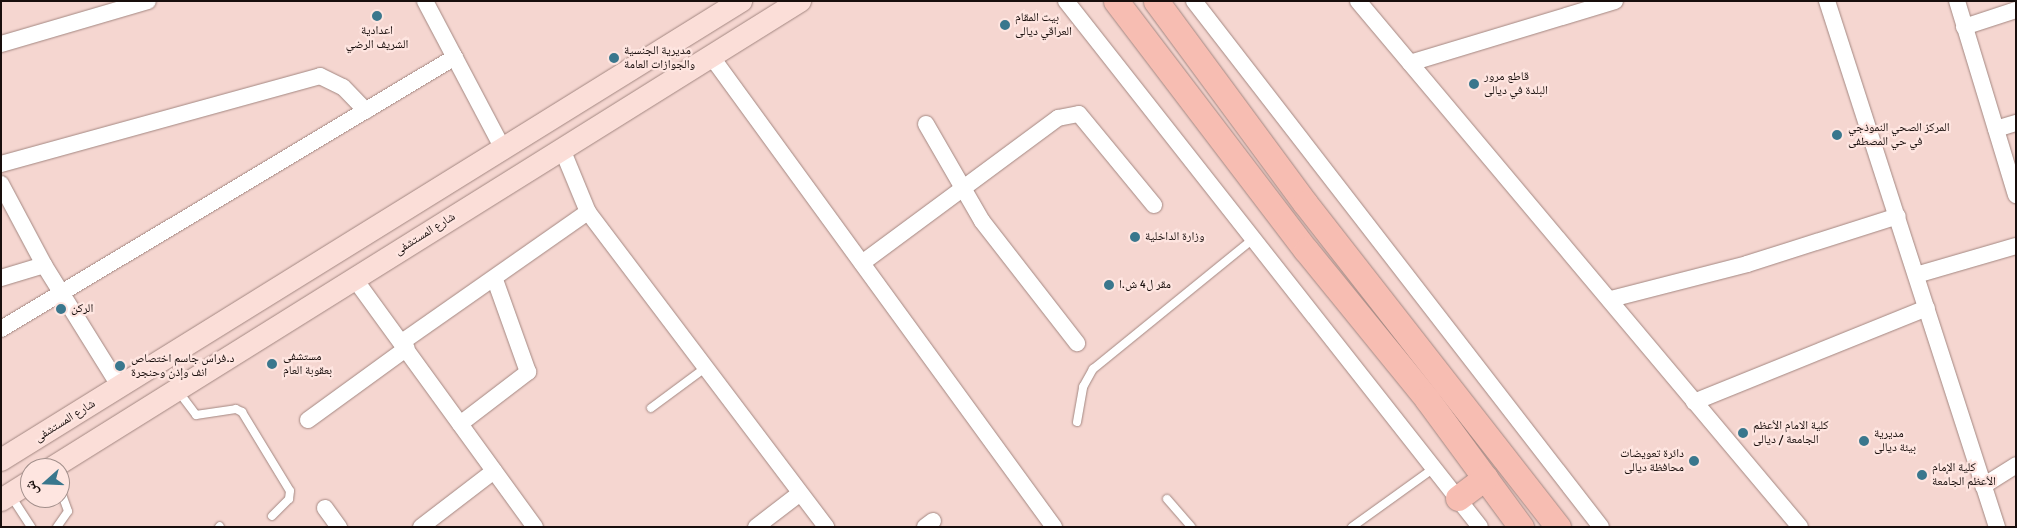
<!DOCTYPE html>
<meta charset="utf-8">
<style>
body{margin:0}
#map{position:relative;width:2017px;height:528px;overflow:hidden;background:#f5d6d0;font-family:Signika,"Noto Naskh Arabic",sans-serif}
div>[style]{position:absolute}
.roads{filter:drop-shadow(0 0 1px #a38781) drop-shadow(0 0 1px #a38781)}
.lane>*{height:8px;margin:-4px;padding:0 4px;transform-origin:4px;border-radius:4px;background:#fff}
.street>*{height:16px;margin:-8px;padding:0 8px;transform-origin:8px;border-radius:8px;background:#fff}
.secondary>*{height:22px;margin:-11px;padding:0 11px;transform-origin:11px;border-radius:11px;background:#fbded8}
.primary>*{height:25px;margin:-12.5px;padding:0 12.5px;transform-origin:12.5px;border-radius:12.5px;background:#f7bdb2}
.dots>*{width:14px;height:14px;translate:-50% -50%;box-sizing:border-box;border:2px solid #fee5e0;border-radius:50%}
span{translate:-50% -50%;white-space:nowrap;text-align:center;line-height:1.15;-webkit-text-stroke:4.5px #fee5e0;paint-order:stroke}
.poi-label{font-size:12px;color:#180e0c}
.left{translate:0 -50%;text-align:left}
.right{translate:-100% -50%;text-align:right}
.street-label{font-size:12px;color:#180e0c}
.frame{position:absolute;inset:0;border:2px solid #180e0c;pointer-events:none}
.north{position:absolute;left:20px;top:458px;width:50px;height:50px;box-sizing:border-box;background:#fee5e0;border:1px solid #a28f8b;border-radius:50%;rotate:250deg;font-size:14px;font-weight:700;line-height:20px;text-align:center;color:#180e0c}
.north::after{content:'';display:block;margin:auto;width:18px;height:22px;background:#3a778d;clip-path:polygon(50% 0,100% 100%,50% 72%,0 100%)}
</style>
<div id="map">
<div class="roads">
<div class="lane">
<div style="left:178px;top:391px;width:30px;rotate:53deg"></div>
<div style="left:196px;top:415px;width:40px;rotate:-8.5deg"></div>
<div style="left:236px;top:409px;width:7px;rotate:27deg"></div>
<div style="left:242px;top:412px;width:92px;rotate:58.7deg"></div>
<div style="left:290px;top:491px;width:8px;rotate:97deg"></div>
<div style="left:289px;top:499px;width:24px;rotate:135deg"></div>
<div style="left:651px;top:408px;width:67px;rotate:-36.5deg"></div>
<div style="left:1077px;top:422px;width:36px;rotate:-80deg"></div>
<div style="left:1083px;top:387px;width:21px;rotate:-61deg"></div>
<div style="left:1093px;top:369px;width:206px;rotate:-39.1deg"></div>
<div style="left:11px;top:496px;width:37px;rotate:57deg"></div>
<div style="left:1167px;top:499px;width:37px;rotate:49deg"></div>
<div style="left:57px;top:527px;width:19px;rotate:-55deg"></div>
<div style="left:68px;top:511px;width:23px;rotate:-110deg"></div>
<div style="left:219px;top:527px;width:1px;rotate:-45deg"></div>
<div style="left:1352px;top:527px;width:101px;rotate:-35.7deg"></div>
</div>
<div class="street">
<div style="left:425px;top:1px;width:167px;rotate:62.2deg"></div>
<div style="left:1066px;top:1px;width:669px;rotate:51.79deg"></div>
<div style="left:1194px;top:1px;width:665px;rotate:52.27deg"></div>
<div style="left:1358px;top:1px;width:687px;rotate:49.96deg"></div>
<div style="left:1827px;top:1px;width:553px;rotate:72.09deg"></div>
<div style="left:1957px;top:1px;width:203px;rotate:73.1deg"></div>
<div style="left:1964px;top:27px;width:55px;rotate:-18.1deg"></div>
<div style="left:1px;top:44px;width:153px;rotate:-16.3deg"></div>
<div style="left:711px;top:56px;width:583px;rotate:53.94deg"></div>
<div style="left:1410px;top:63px;width:214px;rotate:-16.8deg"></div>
<div style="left:926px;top:124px;width:112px;rotate:60deg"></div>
<div style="left:982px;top:221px;width:155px;rotate:52.1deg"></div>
<div style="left:1996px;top:129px;width:21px;rotate:-17deg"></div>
<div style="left:562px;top:149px;width:68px;rotate:67.6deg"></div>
<div style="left:588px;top:212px;width:395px;rotate:52.9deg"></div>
<div style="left:1px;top:164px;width:331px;rotate:-15.4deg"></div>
<div style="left:320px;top:76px;width:25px;rotate:26deg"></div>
<div style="left:343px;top:87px;width:33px;rotate:46deg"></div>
<div style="left:1px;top:184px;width:92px;rotate:62deg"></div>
<div style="left:44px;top:265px;width:144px;rotate:58.1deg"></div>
<div style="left:862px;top:263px;width:244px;rotate:-36.5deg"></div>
<div style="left:1058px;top:118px;width:21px;rotate:-11deg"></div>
<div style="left:1079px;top:114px;width:118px;rotate:50.5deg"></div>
<div style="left:1916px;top:275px;width:104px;rotate:-16.2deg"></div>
<div style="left:1px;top:278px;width:45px;rotate:-16.8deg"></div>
<div style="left:354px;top:278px;width:308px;rotate:54deg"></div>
<div style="left:1611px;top:299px;width:140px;rotate:-14.4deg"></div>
<div style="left:1747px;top:264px;width:158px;rotate:-17.6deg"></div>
<div style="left:1px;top:329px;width:529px;rotate:-30.93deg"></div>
<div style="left:402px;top:342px;width:227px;rotate:-35deg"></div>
<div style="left:1694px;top:402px;width:251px;rotate:-22deg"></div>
<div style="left:308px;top:420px;width:122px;rotate:-36deg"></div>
<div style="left:460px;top:424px;width:86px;rotate:-37.4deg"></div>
<div style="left:528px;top:372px;width:98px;rotate:-109.7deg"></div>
<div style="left:1983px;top:486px;width:39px;rotate:-32deg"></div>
<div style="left:325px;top:508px;width:24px;rotate:54deg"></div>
<div style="left:421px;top:527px;width:92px;rotate:-37.5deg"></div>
<div style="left:756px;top:527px;width:54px;rotate:-37.5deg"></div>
<div style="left:925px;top:527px;width:10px;rotate:-37deg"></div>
</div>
<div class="secondary">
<div style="left:1px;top:460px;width:871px;rotate:-31.81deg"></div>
<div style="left:52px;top:468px;width:882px;rotate:-31.98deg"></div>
<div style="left:1px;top:500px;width:34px;rotate:-32deg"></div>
</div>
<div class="primary">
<div style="left:1116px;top:1px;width:313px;rotate:52.7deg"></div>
<div style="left:1306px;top:250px;width:192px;rotate:50.9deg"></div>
<div style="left:1427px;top:399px;width:159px;rotate:53.7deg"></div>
<div style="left:1156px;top:1px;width:251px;rotate:53.6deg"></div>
<div style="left:1305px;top:203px;width:411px;rotate:52deg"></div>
<div style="left:1458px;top:498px;width:34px;rotate:-37deg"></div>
</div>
</div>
<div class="dots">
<div style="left:377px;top:16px;background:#3a778d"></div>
<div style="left:1005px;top:25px;background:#3a778d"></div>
<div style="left:614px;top:58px;background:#3a778d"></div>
<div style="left:1474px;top:84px;background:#3a778d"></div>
<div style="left:1837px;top:135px;background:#3a778d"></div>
<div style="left:1135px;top:237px;background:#3a778d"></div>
<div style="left:1109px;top:285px;background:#3a778d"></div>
<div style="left:61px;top:309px;background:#3a778d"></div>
<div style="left:272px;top:364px;background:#3a778d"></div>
<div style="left:120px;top:366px;background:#3a778d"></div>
<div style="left:1743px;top:433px;background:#3a778d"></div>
<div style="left:1864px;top:441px;background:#3a778d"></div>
<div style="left:1694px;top:461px;background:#3a778d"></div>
<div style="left:1922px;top:475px;background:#3a778d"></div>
</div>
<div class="poi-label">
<span class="left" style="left:1015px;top:25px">بيت المقام<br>العراقي ديالى</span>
<span style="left:377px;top:38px">اعدادية<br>الشريف الرضي</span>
<span class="left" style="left:624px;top:58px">مديرية الجنسية<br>والجوازات العامة</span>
<span class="left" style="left:1484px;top:84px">قاطع مرور<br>البلدة في ديالى</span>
<span class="left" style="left:1848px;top:135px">المركز الصحي النموذجي<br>في حي المصطفى</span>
<span class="left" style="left:1145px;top:237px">وزارة الداخلية</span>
<span class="left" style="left:1119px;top:285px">مقر ل4 ش.ا</span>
<span class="left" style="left:71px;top:309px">الركن</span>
<span class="left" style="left:283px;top:364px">مستشفى<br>بعقوبة العام</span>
<span class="left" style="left:131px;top:366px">د.فراس جاسم اختصاص<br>انف وإذن وحنجرة</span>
<span class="left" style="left:1753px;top:433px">كلية الامام الأعظم<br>الجامعة / ديالى</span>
<span class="left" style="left:1874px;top:441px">مديرية<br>بيئة ديالى</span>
<span class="right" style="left:1684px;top:461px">دائرة تعويضات<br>محافظة ديالى</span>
<span class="left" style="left:1932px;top:475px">كلية الإمام<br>الأعظم الجامعة</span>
</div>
<div class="street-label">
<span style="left:425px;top:234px;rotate:-32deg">شارع المستشفى</span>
<span style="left:65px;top:421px;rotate:-32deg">شارع المستشفى</span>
</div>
<div class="frame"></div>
<div class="north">ش</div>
</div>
